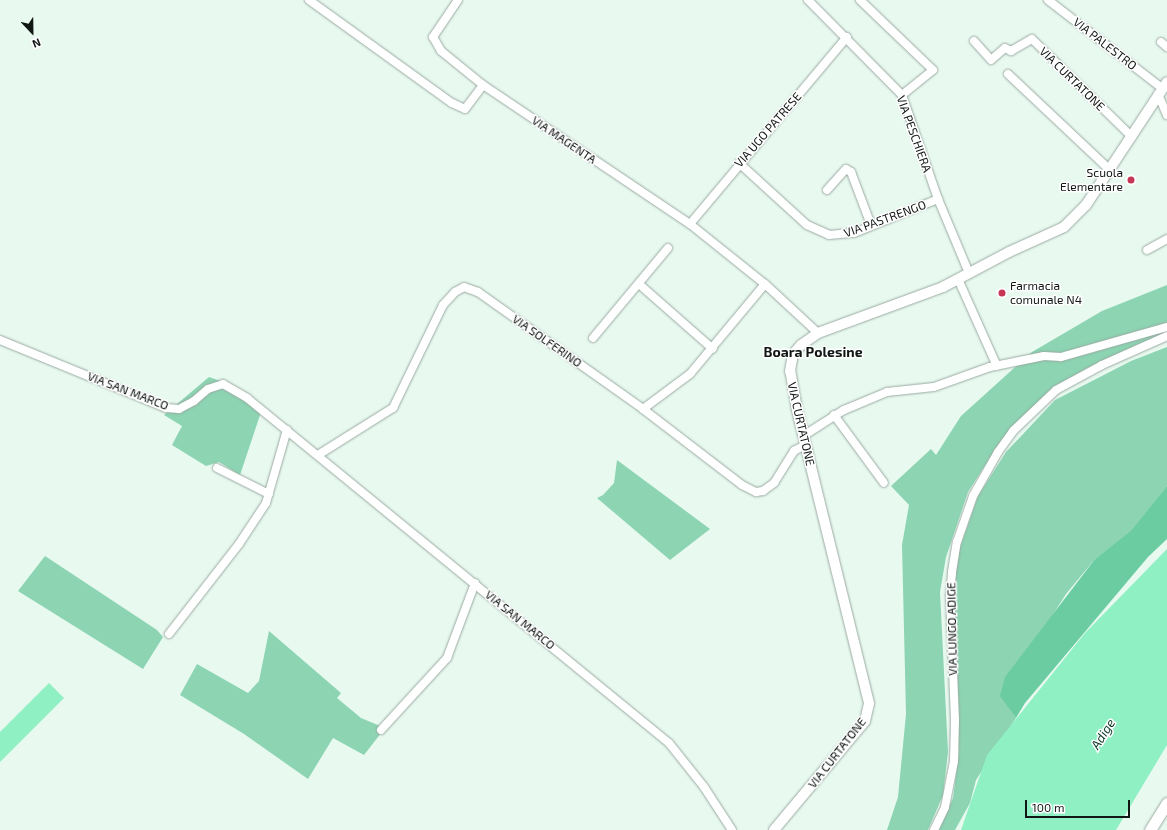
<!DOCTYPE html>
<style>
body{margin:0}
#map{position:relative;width:1167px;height:830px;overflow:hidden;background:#e8f9f0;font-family:"Exo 2",sans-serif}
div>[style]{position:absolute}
.green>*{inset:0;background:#8cd4b2}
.forest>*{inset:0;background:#6bcca1}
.water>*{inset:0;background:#8ff0c3}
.roads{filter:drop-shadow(0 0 1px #9aaaa2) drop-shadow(0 0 1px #9aaaa2)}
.minor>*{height:8px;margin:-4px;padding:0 4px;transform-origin:4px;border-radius:4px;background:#fff}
.tertiary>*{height:10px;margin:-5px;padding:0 5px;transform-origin:5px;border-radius:5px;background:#fff}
.secondary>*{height:11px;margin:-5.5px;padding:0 5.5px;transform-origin:5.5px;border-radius:5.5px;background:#fff}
.dots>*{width:11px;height:11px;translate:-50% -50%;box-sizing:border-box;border:2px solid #fff;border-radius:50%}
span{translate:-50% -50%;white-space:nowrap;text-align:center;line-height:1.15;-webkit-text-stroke:3px #fff;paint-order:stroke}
.street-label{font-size:12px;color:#111714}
.poi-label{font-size:12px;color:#111714}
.right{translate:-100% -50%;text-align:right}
.left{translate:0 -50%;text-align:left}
.water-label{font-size:13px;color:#0b3726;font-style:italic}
.quarter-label{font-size:14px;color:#111714;font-weight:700}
.north{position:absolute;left:12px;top:12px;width:40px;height:40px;-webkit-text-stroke:3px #fff;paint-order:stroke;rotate:158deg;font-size:11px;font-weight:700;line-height:16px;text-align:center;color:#111714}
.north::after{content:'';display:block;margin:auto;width:14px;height:18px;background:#111714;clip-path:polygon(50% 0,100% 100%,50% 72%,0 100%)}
.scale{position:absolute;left:1025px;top:800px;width:105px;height:18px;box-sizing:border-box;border:2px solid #111714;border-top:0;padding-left:5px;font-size:12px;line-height:14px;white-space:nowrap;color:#111714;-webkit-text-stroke:3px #fff;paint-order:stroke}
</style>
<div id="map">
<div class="green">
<div style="clip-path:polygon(1167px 285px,1167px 336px,1127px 351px,1049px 391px,998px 445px,968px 492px,946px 557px,940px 592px,948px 752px,943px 795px,928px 830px,887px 830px,898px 797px,906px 714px,902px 545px,909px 505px,891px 486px,931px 449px,936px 455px,961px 416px,1032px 352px,1102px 311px)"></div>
<div style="clip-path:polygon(1167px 347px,1167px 486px,1131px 532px,1095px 559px,1066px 594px,1001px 696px,1016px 718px,976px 780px,970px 803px,955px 830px,939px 830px,953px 798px,959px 752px,950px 593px,956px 559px,978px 496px,1006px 452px,1055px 400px,1131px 361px)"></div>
<div style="clip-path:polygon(209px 377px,226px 383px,261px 412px,240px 475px,219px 462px,206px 466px,172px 445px,182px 426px,164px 415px)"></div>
<div style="clip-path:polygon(617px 460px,710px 529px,670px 560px,597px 498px,603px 495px,614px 483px)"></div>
<div style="clip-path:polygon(45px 556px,157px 630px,163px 637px,143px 669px,18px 591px)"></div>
<div style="clip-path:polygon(269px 631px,341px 693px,337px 698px,361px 718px,385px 728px,364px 755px,333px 738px,308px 779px,244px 734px,180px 695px,197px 664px,248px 693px,259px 681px)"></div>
</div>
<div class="forest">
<div style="clip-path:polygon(1167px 486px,1167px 539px,1148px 557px,1025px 703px,1016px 718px,1000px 696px,1005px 677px,1095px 559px,1131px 531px)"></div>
</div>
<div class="water">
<div style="clip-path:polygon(1167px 549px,1167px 745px,1116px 830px,961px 830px,987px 755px,1085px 633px)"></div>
<div style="clip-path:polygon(49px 683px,64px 698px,0 762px,0 732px)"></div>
</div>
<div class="roads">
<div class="minor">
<div style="left:309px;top:0;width:176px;rotate:35.8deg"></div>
<div style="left:452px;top:103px;width:14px;rotate:25deg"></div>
<div style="left:465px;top:109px;width:30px;rotate:-53deg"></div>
<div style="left:483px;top:85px;width:249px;rotate:33.9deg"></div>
<div style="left:690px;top:224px;width:96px;rotate:38.7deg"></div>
<div style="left:765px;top:284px;width:72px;rotate:42.8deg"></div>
<div style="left:458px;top:0;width:45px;rotate:124deg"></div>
<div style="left:433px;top:37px;width:16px;rotate:60deg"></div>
<div style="left:441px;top:51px;width:54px;rotate:39deg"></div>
<div style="left:808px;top:0;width:134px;rotate:45.3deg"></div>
<div style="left:902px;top:95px;width:110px;rotate:70.9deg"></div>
<div style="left:938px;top:199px;width:80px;rotate:67.3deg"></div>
<div style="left:860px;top:0;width:101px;rotate:43.8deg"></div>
<div style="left:933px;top:70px;width:40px;rotate:141deg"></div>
<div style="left:1048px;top:0;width:144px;rotate:37.7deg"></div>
<div style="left:974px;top:41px;width:25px;rotate:48deg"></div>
<div style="left:991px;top:60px;width:18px;rotate:-41deg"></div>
<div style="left:1005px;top:48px;width:7px;rotate:27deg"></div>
<div style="left:1011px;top:51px;width:24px;rotate:-30deg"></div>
<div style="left:1032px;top:39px;width:140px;rotate:44.4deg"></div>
<div style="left:1161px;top:42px;width:8px;rotate:40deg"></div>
<div style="left:1008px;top:74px;width:140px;rotate:43.3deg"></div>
<div style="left:1158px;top:94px;width:23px;rotate:67deg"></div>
<div style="left:739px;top:163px;width:92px;rotate:42.4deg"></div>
<div style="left:807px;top:225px;width:24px;rotate:24deg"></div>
<div style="left:829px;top:235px;width:25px;rotate:-5deg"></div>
<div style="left:854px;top:233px;width:91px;rotate:-22deg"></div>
<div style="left:827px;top:190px;width:28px;rotate:-48deg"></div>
<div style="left:846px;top:169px;width:6px;rotate:31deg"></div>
<div style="left:851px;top:172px;width:57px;rotate:69.3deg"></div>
<div style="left:690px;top:224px;width:244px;rotate:-50deg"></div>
<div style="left:1147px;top:250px;width:23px;rotate:-29deg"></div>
<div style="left:958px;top:279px;width:95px;rotate:65.9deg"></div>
<div style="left:639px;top:284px;width:98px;rotate:41.3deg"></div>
<div style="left:593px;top:338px;width:117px;rotate:-50.2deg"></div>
<div style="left:0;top:340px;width:179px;rotate:22.3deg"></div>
<div style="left:166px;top:408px;width:13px;rotate:4deg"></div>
<div style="left:179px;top:409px;width:17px;rotate:-28deg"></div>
<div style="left:194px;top:401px;width:18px;rotate:-41deg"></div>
<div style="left:208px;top:389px;width:16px;rotate:-18deg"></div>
<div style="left:223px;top:384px;width:28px;rotate:30deg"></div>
<div style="left:247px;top:398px;width:545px;rotate:39.27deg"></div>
<div style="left:669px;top:743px;width:56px;rotate:51.5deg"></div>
<div style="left:704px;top:787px;width:51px;rotate:56.9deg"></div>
<div style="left:643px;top:409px;width:59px;rotate:-36.7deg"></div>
<div style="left:690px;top:374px;width:117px;rotate:-50.2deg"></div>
<div style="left:834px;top:415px;width:84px;rotate:53.7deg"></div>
<div style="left:803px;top:436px;width:49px;rotate:-32.4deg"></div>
<div style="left:844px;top:410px;width:47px;rotate:-22.7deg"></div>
<div style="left:887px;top:392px;width:47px;rotate:-6.1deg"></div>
<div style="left:934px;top:387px;width:59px;rotate:-19.7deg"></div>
<div style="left:990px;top:367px;width:55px;rotate:-11.5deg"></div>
<div style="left:1044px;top:356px;width:17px;rotate:3deg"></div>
<div style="left:1061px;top:357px;width:110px;rotate:-15.8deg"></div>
<div style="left:318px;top:455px;width:89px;rotate:-32.1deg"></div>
<div style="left:393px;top:408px;width:114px;rotate:-64.1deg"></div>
<div style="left:443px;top:305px;width:18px;rotate:-47deg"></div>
<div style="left:455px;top:292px;width:10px;rotate:-29deg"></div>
<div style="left:464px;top:287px;width:15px;rotate:20deg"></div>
<div style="left:478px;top:292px;width:202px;rotate:35.3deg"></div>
<div style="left:643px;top:409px;width:125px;rotate:37.5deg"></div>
<div style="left:742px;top:485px;width:16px;rotate:27deg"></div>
<div style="left:756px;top:492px;width:7px;rotate:-8deg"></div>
<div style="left:763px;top:491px;width:14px;rotate:-36deg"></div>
<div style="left:774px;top:483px;width:38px;rotate:-58deg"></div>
<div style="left:794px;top:451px;width:13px;rotate:-29deg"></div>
<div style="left:217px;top:468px;width:58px;rotate:26.6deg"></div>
<div style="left:169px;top:634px;width:114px;rotate:-52.1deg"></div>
<div style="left:239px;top:544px;width:49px;rotate:-56.6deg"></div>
<div style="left:266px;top:503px;width:76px;rotate:-74deg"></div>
<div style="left:381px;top:730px;width:98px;rotate:-47.5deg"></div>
<div style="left:447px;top:658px;width:80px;rotate:-69.5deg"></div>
<div style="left:934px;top:830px;width:25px;rotate:-64deg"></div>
<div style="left:945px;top:807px;width:47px;rotate:-78.9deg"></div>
<div style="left:954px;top:761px;width:41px;rotate:-88.6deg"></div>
<div style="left:955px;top:720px;width:124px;rotate:-92.3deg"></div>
<div style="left:950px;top:596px;width:24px;rotate:-85deg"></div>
<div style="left:952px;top:572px;width:30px;rotate:-81deg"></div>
<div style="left:957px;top:542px;width:49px;rotate:-70.8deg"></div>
<div style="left:973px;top:496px;width:51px;rotate:-60.4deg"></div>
<div style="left:998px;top:452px;width:26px;rotate:-54deg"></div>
<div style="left:1013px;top:431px;width:59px;rotate:-43.6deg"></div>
<div style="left:1056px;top:390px;width:52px;rotate:-28.5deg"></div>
<div style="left:1102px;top:365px;width:71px;rotate:-24deg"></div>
</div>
<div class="tertiary">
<div style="left:774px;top:830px;width:142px;rotate:-50.1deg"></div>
<div style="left:865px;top:721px;width:18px;rotate:-77deg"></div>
<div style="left:869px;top:703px;width:303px;rotate:-103.8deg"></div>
<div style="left:797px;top:409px;width:39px;rotate:-100deg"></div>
<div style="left:790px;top:371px;width:17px;rotate:-80deg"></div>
<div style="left:793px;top:354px;width:12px;rotate:-48deg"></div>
<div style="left:801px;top:345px;width:21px;rotate:-35deg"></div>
<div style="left:818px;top:333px;width:133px;rotate:-20.2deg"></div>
<div style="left:943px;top:287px;width:75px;rotate:-27.9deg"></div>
<div style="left:1009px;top:252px;width:60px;rotate:-24.4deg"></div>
<div style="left:1064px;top:227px;width:31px;rotate:-45deg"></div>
<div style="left:1086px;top:205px;width:147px;rotate:-56.6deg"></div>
</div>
<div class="secondary">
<div style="left:1150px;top:830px;width:32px;rotate:-58deg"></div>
</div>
</div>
<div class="dots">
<div style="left:1131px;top:180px;background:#c63655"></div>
<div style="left:1002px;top:293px;background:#c63655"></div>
</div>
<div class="street-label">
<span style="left:1105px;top:44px;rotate:38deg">VIA PALESTRO</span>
<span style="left:1072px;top:79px;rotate:44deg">VIA CURTATONE</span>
<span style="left:768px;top:130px;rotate:-49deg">VIA UGO PATRESE</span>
<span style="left:914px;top:134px;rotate:70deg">VIA PESCHIERA</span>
<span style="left:564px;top:140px;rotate:34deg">VIA MAGENTA</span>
<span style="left:885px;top:219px;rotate:-20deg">VIA PASTRENGO</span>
<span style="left:547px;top:341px;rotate:35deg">VIA SOLFERINO</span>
<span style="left:128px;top:391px;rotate:21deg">VIA SAN MARCO</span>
<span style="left:801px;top:424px;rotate:77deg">VIA CURTATONE</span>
<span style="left:520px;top:620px;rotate:39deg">VIA SAN MARCO</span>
<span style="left:952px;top:629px;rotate:-91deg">VIA LUNGO ADIGE</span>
<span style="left:837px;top:753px;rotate:-52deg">VIA CURTATONE</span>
</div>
<div class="poi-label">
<span class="right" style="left:1123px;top:180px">Scuola<br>Elementare</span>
<span class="left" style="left:1010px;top:293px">Farmacia<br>comunale N4</span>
</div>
<div class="water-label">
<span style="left:1103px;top:734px;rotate:-58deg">Adige</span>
</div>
<div class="quarter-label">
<span style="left:813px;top:352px">Boara Polesine</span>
</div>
<div class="north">N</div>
<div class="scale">100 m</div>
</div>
